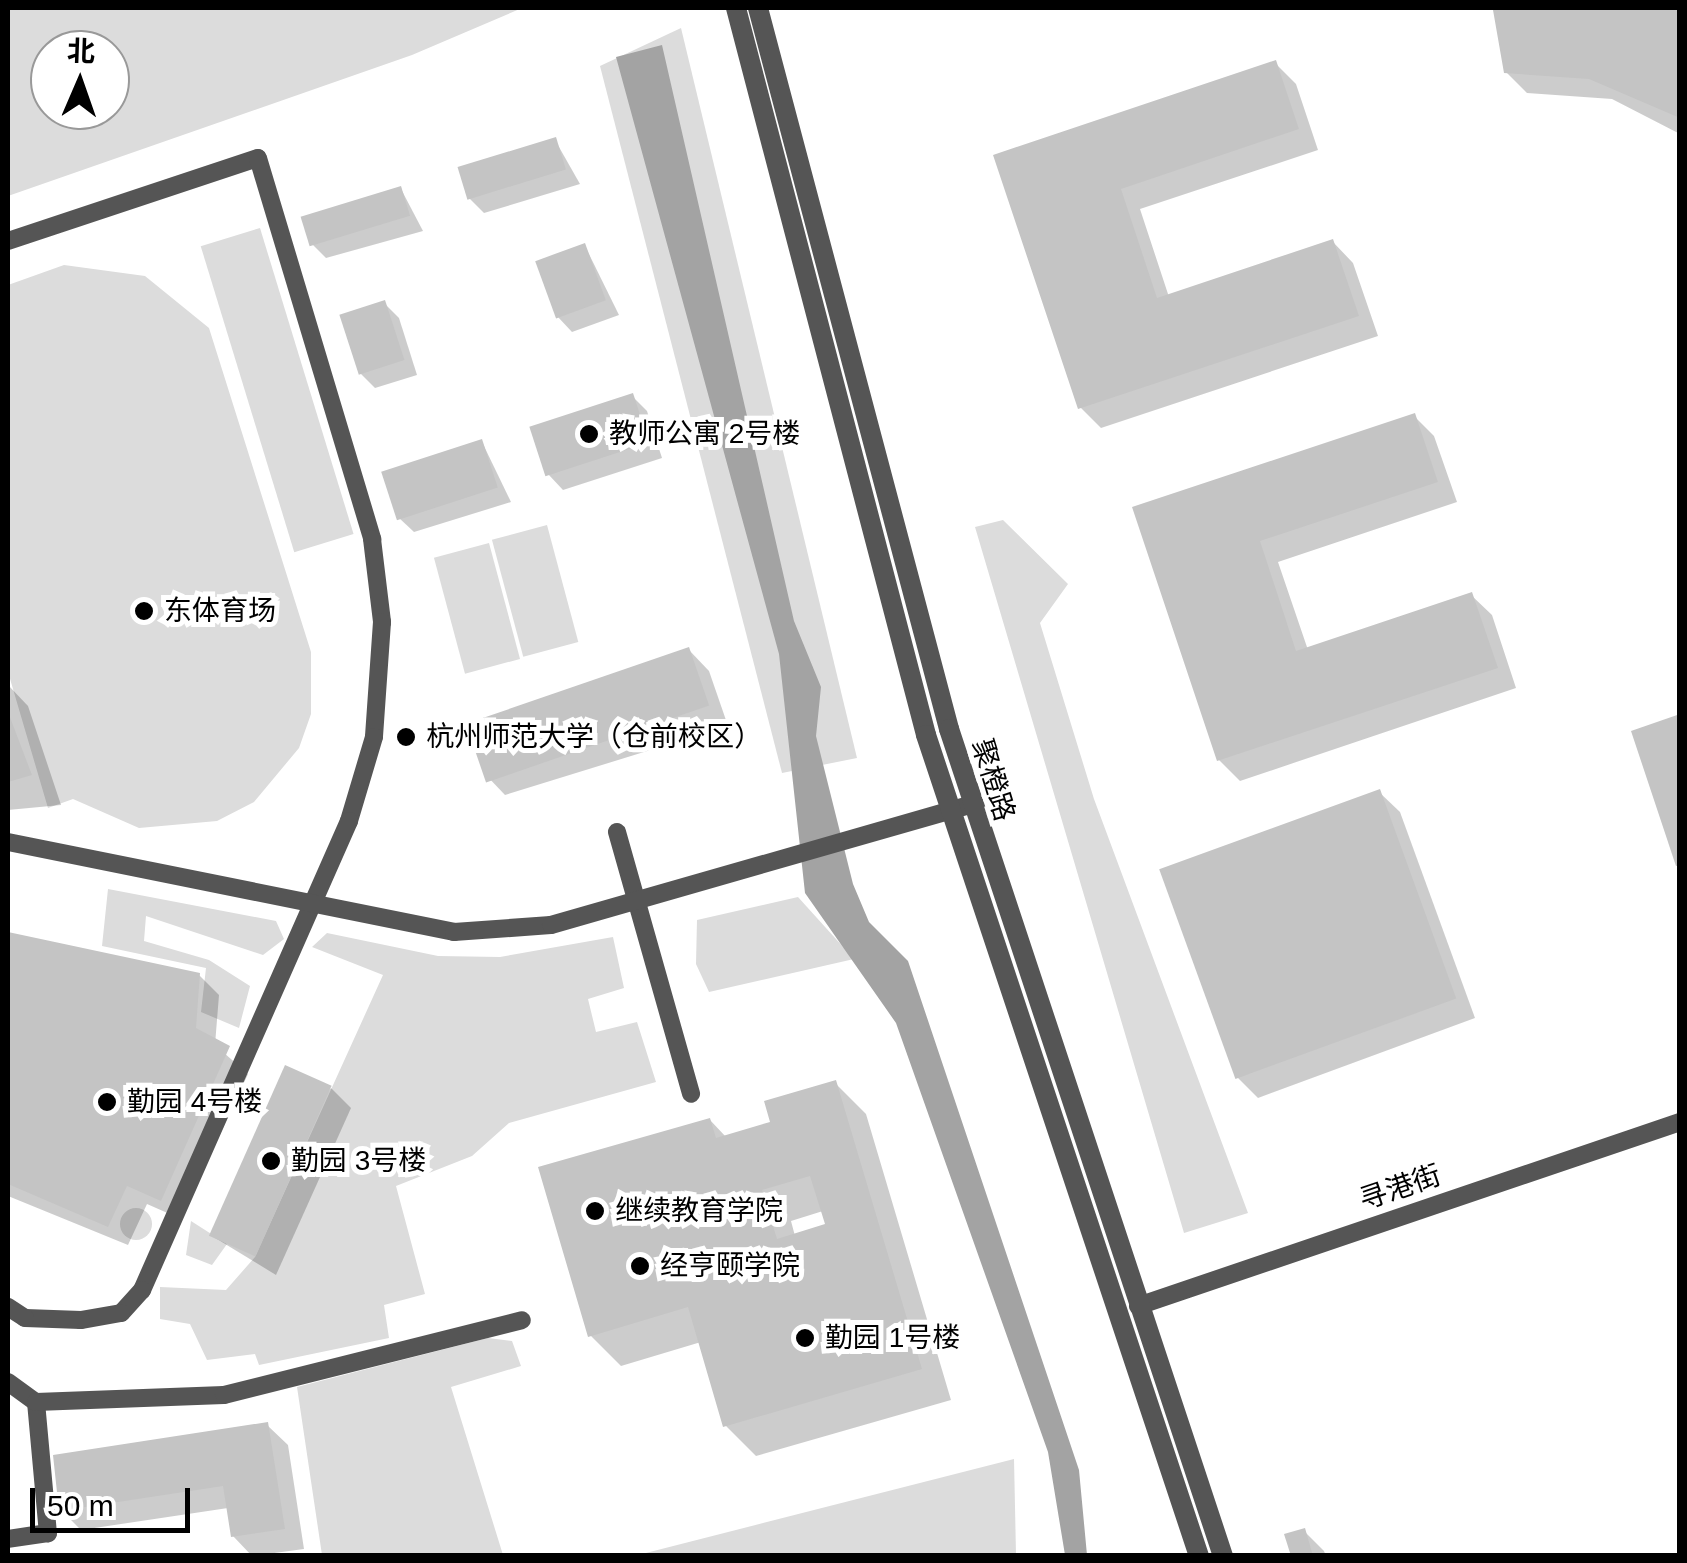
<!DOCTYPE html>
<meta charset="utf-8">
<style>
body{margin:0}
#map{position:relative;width:1687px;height:1563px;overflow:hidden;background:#fff;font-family:Helvetica,"Noto Sans SC",sans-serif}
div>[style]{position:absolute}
.green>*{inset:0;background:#dcdcdc;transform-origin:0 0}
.round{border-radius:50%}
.water>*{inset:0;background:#a3a3a3}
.shadow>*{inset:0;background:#0003}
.building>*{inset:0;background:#c4c4c4;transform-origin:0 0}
.minor>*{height:18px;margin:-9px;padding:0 9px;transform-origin:9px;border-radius:9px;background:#555}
.tertiary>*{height:20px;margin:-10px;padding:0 10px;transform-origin:10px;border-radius:10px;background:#555}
.dots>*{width:28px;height:28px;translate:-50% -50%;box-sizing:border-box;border:5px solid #fff;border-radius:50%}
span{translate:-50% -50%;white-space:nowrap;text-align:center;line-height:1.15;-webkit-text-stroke:10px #fff;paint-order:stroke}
.poi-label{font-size:28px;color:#000}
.left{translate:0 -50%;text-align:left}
.street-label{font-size:28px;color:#000}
.frame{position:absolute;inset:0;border:10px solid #000;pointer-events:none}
.north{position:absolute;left:30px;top:30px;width:100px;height:100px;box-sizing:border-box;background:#fff;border:2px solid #999;border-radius:50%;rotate:2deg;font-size:28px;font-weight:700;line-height:40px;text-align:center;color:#000}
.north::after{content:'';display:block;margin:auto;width:35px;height:45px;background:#000;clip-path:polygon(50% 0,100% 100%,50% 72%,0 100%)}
.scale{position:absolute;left:30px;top:1488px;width:160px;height:45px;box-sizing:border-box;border:5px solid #000;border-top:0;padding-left:12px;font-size:30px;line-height:35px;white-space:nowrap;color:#000;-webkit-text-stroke:8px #fff;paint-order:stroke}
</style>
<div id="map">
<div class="green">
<div style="clip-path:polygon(evenodd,8px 8px,522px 8px,412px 55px,8px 196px,8px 8px,50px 50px,110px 50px,110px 110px,50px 110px,50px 50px)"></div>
<div style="clip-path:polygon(681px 28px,857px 758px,782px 773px,600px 66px)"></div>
<div style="left:260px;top:228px;width:320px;height:62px;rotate:73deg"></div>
<div style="clip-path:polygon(64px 265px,145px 276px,209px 328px,311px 652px,311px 714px,299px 748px,254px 802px,217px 821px,139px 828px,73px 799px,48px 808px,8px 672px,8px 285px)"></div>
<div style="clip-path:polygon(1003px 520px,1068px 584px,1040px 623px,1094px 799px,1248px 1213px,1184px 1233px,975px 527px)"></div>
<div style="left:547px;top:525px;width:121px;height:57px;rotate:75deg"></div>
<div style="left:489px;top:543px;width:120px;height:57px;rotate:75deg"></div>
<div style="clip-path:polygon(108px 889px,276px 921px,284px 939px,263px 955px,146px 916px,144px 941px,209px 960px,250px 986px,239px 1028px,201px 1012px,206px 968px,102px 946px)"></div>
<div style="clip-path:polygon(798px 897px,854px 959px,709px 992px,696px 964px,697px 920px)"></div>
<div style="clip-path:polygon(327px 933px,438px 956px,500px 957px,613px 937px,624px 988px,588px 999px,596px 1032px,637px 1022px,656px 1082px,509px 1123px,472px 1156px,396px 1186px,425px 1294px,384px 1305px,389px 1338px,259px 1365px,255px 1354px,207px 1360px,190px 1324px,160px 1319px,160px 1287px,226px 1290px,255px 1257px,383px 975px,312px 947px)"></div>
<div class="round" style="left:120px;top:1208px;width:32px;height:32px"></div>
<div style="clip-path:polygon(191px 1221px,227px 1244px,212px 1265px,186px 1255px)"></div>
<div style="clip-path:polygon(488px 1338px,512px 1341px,521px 1366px,451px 1387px,503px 1555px,322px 1555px,297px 1387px)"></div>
<div style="clip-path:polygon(1014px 1459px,1016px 1555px,638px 1555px)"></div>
</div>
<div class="water">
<div style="clip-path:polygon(662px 45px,794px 621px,821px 687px,816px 736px,853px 884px,869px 922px,908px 961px,1079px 1470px,1087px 1555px,1065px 1555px,1048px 1452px,896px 1023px,805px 893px,779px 654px,616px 57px)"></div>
</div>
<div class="shadow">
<div style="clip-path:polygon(1582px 8px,1680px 8px,1680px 134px,1612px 99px,1527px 93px,1506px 72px,1555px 15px)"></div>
<div style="clip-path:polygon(1275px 63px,1296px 84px,1318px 150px,1140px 209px,1169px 297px,1333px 242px,1353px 263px,1378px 336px,1101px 428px,1081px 408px,996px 156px)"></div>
<div style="clip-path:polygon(555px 140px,580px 184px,484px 213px,469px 198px)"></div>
<div style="clip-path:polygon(401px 189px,423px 231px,326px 258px,311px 243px)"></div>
<div style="clip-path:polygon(585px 246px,619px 315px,572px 332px,557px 316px)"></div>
<div style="clip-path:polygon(384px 303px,399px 318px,417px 375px,375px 388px,360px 373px)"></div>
<div style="clip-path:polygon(632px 396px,647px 411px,662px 458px,563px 490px,548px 474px)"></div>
<div style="clip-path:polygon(1414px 416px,1434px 436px,1457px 502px,1278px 562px,1308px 650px,1471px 595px,1492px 615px,1516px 688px,1240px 781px,1219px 760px,1135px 508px)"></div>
<div style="clip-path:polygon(482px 442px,511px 502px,414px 532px,398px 517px)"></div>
<div style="clip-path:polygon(689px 650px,709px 671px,728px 726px,505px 795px,485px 774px)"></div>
<div style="clip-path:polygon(8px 685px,28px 706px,61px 805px,8px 810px)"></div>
<div style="clip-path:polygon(1379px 792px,1400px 812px,1475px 1018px,1258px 1098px,1237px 1077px)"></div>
<div style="clip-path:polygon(8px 935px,199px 975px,219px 995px,215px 1045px,248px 1074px,181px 1219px,147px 1204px,128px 1245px,8px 1196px)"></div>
<div style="clip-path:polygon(evenodd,835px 1083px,866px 1114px,951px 1400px,756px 1456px,726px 1426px,701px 1342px,621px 1366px,590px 1335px,710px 1120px,726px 1137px,773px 1124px,835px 1083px,823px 1211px,828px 1226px,795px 1236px,791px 1221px,823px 1211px)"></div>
<div style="clip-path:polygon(331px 1088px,351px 1108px,276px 1275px,212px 1236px)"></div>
<div style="clip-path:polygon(267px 1425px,288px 1445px,304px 1549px,252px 1556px,233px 1536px,228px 1508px,81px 1530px,61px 1510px)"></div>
<div style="clip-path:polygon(1304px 1531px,1324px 1551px,1326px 1556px,1294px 1556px)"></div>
</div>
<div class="building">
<div style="clip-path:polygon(1680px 8px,1680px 118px,1589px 79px,1504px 73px,1493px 10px)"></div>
<div style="clip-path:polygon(1276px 60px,1299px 129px,1121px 189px,1157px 298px,1333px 239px,1359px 316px,1078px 409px,993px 155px)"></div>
<div style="left:556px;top:137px;width:34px;height:103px;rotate:73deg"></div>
<div style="left:401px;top:186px;width:31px;height:105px;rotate:73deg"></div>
<div style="left:585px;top:243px;width:61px;height:53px;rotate:70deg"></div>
<div style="left:385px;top:300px;width:63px;height:48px;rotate:72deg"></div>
<div style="left:633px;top:393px;width:52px;height:109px;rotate:72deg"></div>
<div style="clip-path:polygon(1415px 413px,1438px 482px,1260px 541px,1296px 651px,1472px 592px,1498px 668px,1217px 761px,1132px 507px)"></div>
<div style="left:482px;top:439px;width:51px;height:106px;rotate:72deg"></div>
<div style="left:689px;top:647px;width:62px;height:236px;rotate:71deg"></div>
<div style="clip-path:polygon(8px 712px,32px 775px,8px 782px)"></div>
<div style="clip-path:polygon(1680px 714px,1680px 865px,1676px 866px,1631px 731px)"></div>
<div style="left:1380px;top:789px;width:223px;height:235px;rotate:70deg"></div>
<div style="clip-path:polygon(8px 932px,200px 973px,196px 1028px,230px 1046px,161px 1201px,127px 1186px,108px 1227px,8px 1184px)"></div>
<div style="left:285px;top:1065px;width:51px;height:187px;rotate:24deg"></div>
<div style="clip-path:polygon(evenodd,836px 1080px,922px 1369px,723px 1427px,688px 1307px,588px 1337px,538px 1167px,710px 1118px,716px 1138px,770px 1122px,764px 1101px,836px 1080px,810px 1176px,825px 1224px,777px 1239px,762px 1190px,810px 1176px)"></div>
<div style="clip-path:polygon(268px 1422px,285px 1529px,231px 1537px,223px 1486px,59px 1511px,53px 1455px)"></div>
<div style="clip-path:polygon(1305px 1528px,1313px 1556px,1291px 1556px,1284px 1534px)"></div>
</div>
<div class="minor">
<div style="left:8px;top:241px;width:263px;rotate:-18.4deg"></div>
<div style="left:258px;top:158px;width:398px;rotate:73.3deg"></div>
<div style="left:372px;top:539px;width:84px;rotate:83.1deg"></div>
<div style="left:382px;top:622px;width:115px;rotate:94deg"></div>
<div style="left:374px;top:737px;width:88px;rotate:106.6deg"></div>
<div style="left:349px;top:821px;width:513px;rotate:113.81deg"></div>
<div style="left:142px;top:1290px;width:31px;rotate:132deg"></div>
<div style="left:121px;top:1313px;width:41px;rotate:170.1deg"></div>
<div style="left:81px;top:1320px;width:56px;rotate:-178deg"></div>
<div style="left:25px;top:1318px;width:20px;rotate:-147deg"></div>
<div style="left:617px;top:832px;width:272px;rotate:74.2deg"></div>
<div style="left:8px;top:842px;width:455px;rotate:11.4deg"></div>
<div style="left:454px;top:932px;width:97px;rotate:-4.1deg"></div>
<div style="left:551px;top:925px;width:438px;rotate:-16deg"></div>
<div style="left:1138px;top:1306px;width:572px;rotate:-18.75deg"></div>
<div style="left:8px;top:1382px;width:34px;rotate:36deg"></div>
<div style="left:36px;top:1402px;width:132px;rotate:84.8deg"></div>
<div style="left:48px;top:1533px;width:40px;rotate:171.5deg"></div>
<div style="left:36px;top:1402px;width:188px;rotate:-2.1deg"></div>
<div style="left:224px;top:1395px;width:307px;rotate:-14.1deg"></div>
</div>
<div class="tertiary">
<div style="left:736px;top:8px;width:751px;rotate:75.35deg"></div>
<div style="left:926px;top:735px;width:865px;rotate:71.61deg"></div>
<div style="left:758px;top:8px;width:746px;rotate:75.16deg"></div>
<div style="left:949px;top:729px;width:871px;rotate:71.67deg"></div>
</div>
<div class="dots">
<div style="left:589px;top:434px;background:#000"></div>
<div style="left:144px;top:611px;background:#000"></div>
<div style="left:406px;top:737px;background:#000"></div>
<div style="left:107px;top:1102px;background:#000"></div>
<div style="left:271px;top:1161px;background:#000"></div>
<div style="left:595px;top:1211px;background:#000"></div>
<div style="left:640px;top:1266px;background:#000"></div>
<div style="left:805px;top:1338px;background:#000"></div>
</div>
<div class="poi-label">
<span class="left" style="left:609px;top:434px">教师公寓 2号楼</span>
<span class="left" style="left:164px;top:611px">东体育场</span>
<span class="left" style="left:426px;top:737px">杭州师范大学（仓前校区）</span>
<span class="left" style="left:127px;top:1102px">勤园 4号楼</span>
<span class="left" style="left:291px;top:1161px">勤园 3号楼</span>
<span class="left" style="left:615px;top:1211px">继续教育学院</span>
<span class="left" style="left:660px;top:1266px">经亨颐学院</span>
<span class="left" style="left:825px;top:1338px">勤园 1号楼</span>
</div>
<div class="street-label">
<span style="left:993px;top:780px;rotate:73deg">聚橙路</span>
<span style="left:1400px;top:1188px;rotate:-19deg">寻港街</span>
</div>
<div class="frame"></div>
<div class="north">北</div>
<div class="scale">50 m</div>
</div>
